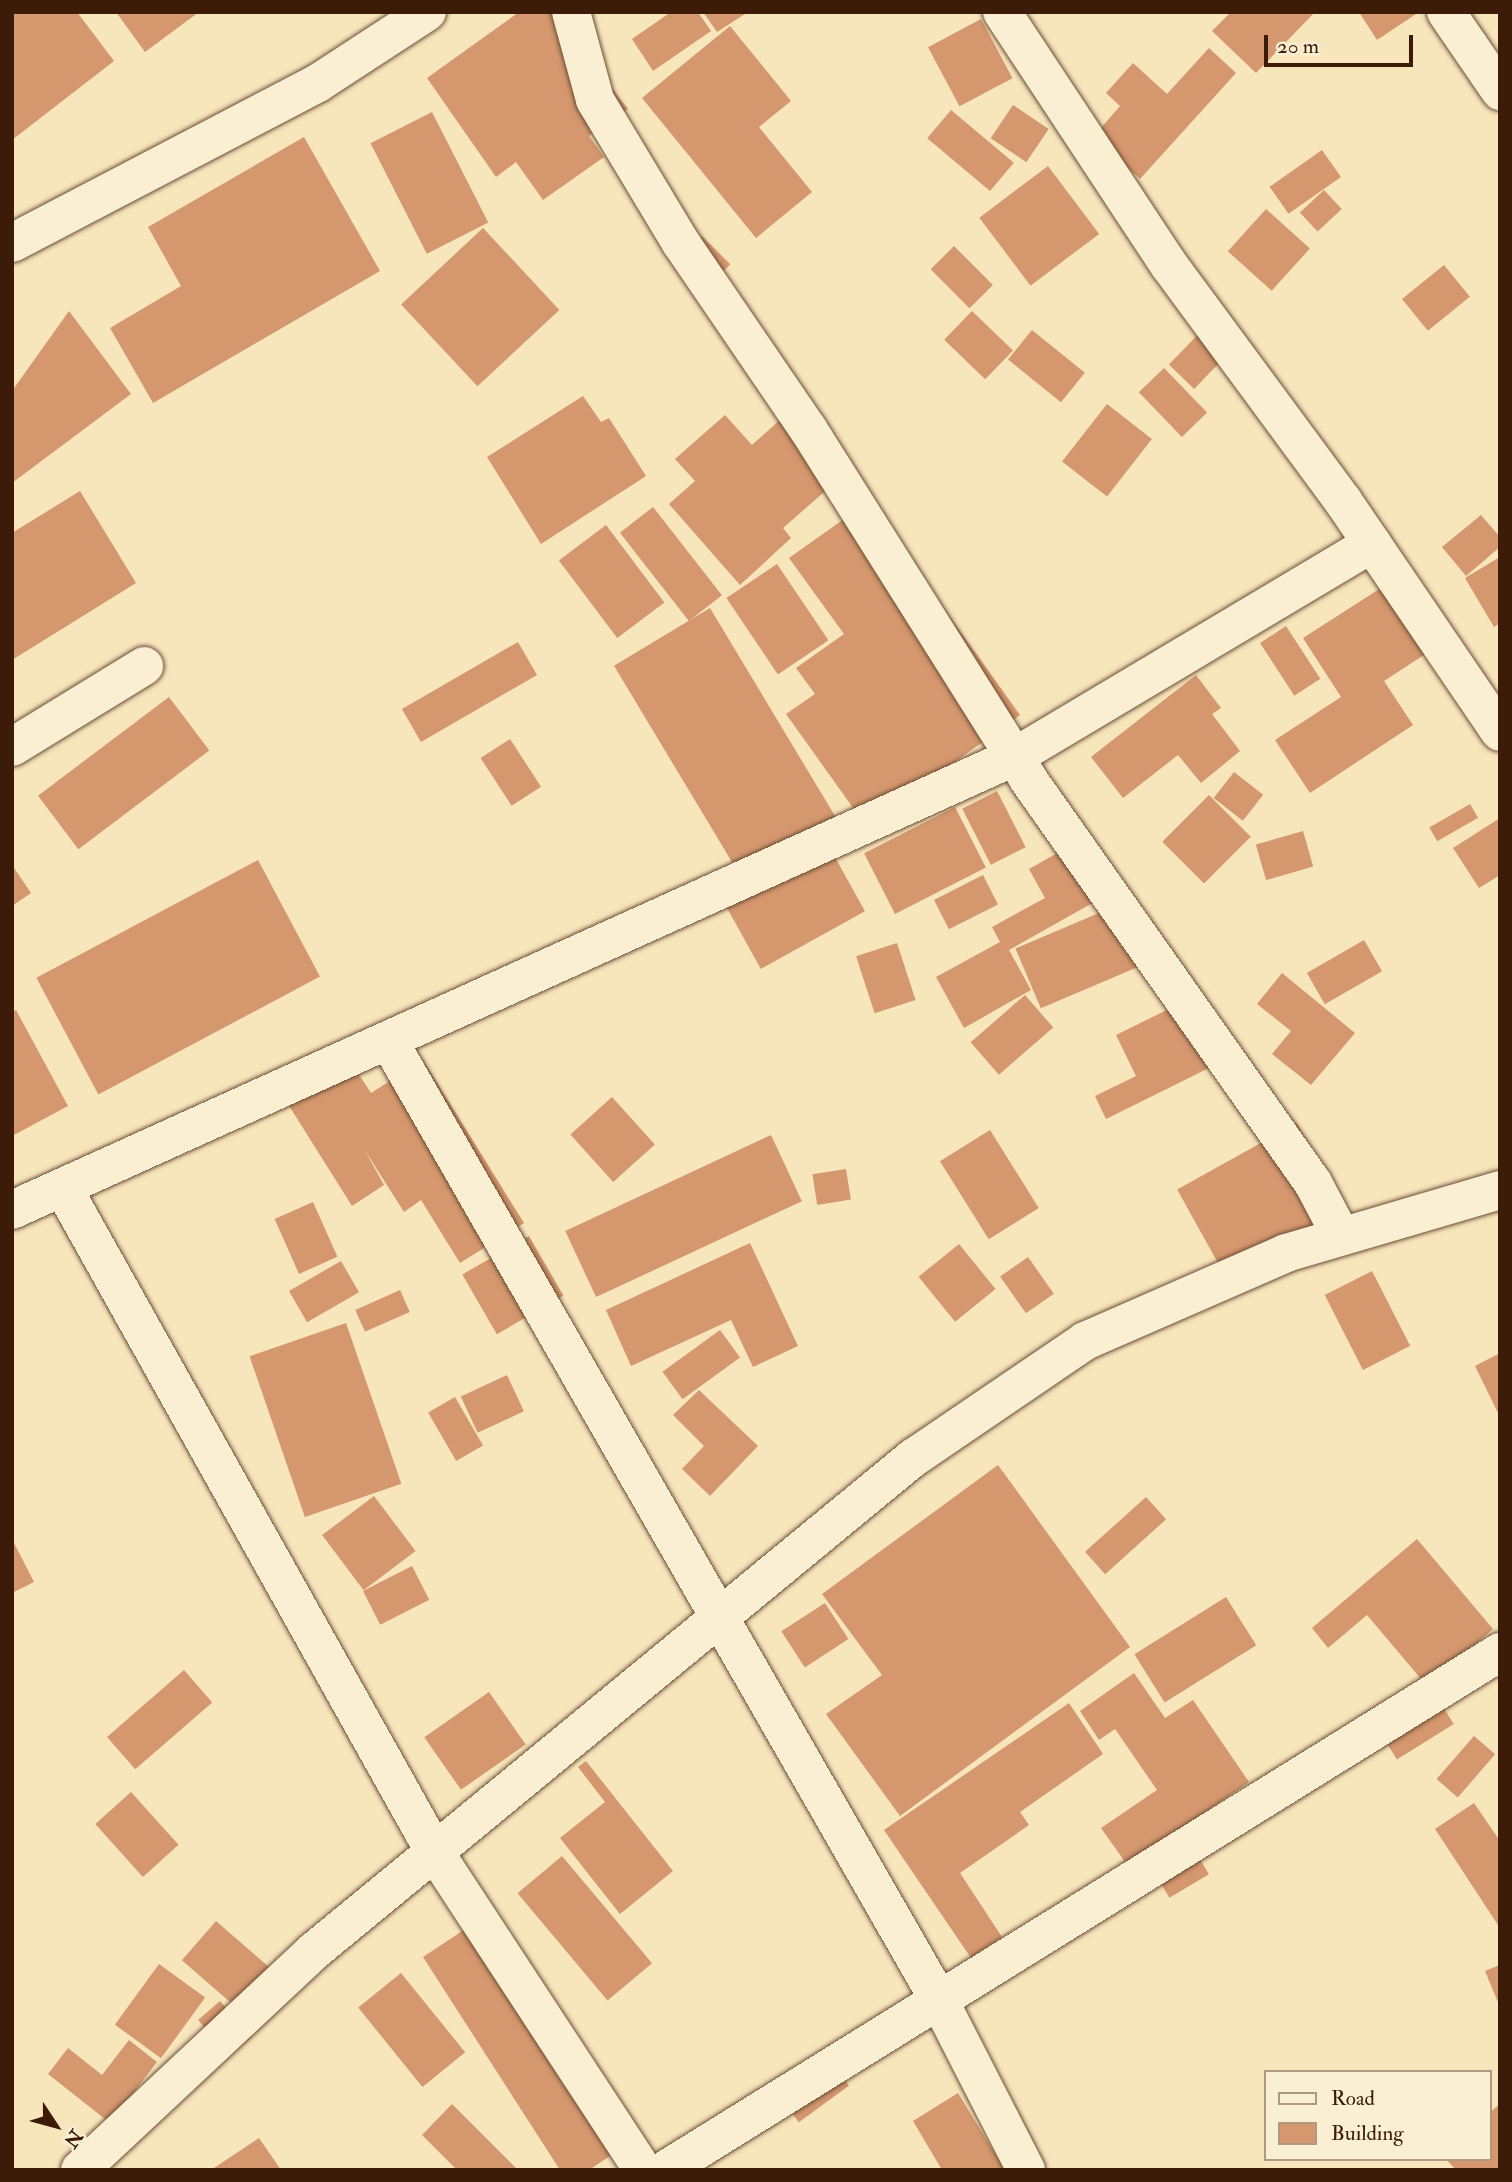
<!DOCTYPE html>
<style>
body{margin:0}
#map{position:relative;width:1512px;height:2182px;overflow:hidden;background:#f7e5bb;font-family:"IM FELL Double Pica",serif}
div>[style]{position:absolute}
.building>*{inset:0;background:#d5976d;transform-origin:0 0}
.roads{filter:drop-shadow(0 0 2px #6b4e36) drop-shadow(0 0 2px #6b4e36)}
.street>*{height:38px;margin:-19px;padding:0 19px;transform-origin:19px;border-radius:19px;background:#faeed3}
.secondary>*{height:38px;margin:-19px;padding:0 19px;transform-origin:19px;border-radius:19px;background:#faeed3}
span{translate:-50% -50%;white-space:nowrap;text-align:center;line-height:1.15;-webkit-text-stroke:5px #faeed3;paint-order:stroke}
.frame{position:absolute;inset:0;border:14px solid #3c1c09;pointer-events:none}
.legend{position:absolute;left:1264px;top:2070px;width:228px;height:91px;box-sizing:border-box;background:#faeed3;border:2px solid #ae9a82;margin:0;padding:9px 12px;list-style:none;font-size:21px;color:#3c1c09}
.legend li{display:flex;align-items:center;gap:14px;height:35px}
.legend b{width:35px;border:2px solid #ae9a82}
.north{position:absolute;left:21px;top:2091px;width:70px;height:70px;-webkit-text-stroke:5px #faeed3;paint-order:stroke;rotate:126deg;font-size:19px;font-weight:700;line-height:28px;text-align:center;color:#3c1c09}
.north::after{content:'';display:block;margin:auto;width:24px;height:32px;background:#3c1c09;clip-path:polygon(50% 0,100% 100%,50% 72%,0 100%)}
.scale{position:absolute;left:1264px;top:35px;width:149px;height:32px;box-sizing:border-box;border:4px solid #3c1c09;border-top:0;padding-left:9px;font-size:21px;line-height:24px;white-space:nowrap;color:#3c1c09;-webkit-text-stroke:5px #faeed3;paint-order:stroke}
</style>
<div id="map">
<div class="building">
<div style="clip-path:polygon(12px 12px,77px 12px,114px 61px,12px 140px)"></div>
<div style="clip-path:polygon(116px 12px,199px 12px,145px 52px)"></div>
<div style="clip-path:polygon(519px 12px,554px 12px,628px 109px,589px 136px,604px 157px,543px 200px,516px 162px,496px 177px,427px 78px)"></div>
<div style="clip-path:polygon(671px 12px,698px 12px,711px 31px,653px 71px,632px 39px)"></div>
<div style="clip-path:polygon(703px 12px,748px 12px,717px 32px)"></div>
<div style="clip-path:polygon(1231px 12px,1315px 12px,1256px 73px,1212px 31px)"></div>
<div style="clip-path:polygon(1359px 12px,1419px 12px,1377px 40px)"></div>
<div style="left:981px;top:19px;width:67px;height:60px;rotate:62deg"></div>
<div style="clip-path:polygon(730px 26px,791px 101px,759px 127px,812px 192px,756px 238px,642px 98px)"></div>
<div style="clip-path:polygon(1209px 48px,1236px 73px,1140px 179px,1094px 136px,1120px 106px,1106px 93px,1133px 63px,1167px 94px)"></div>
<div style="left:1013px;top:105px;width:43px;height:40px;rotate:34deg"></div>
<div style="left:951px;top:110px;width:82px;height:37px;rotate:40deg"></div>
<div style="left:432px;top:112px;width:124px;height:69px;rotate:63deg"></div>
<div style="clip-path:polygon(304px 137px,380px 271px,153px 403px,110px 328px,181px 286px,148px 227px)"></div>
<div style="left:1322px;top:150px;width:33px;height:64px;rotate:55deg"></div>
<div style="left:1048px;top:166px;width:85px;height:86px;rotate:53deg"></div>
<div style="left:1324px;top:190px;width:26px;height:33px;rotate:47deg"></div>
<div style="left:1266px;top:209px;width:59px;height:57px;rotate:42deg"></div>
<div style="left:483px;top:228px;width:112px;height:112px;rotate:47deg"></div>
<div style="left:702px;top:236px;width:40px;height:21px;rotate:45deg"></div>
<div style="left:954px;top:246px;width:55px;height:33px;rotate:45deg"></div>
<div style="left:1444px;top:265px;width:41px;height:54px;rotate:51deg"></div>
<div style="clip-path:polygon(69px 311px,131px 394px,12px 483px,12px 391px)"></div>
<div style="left:972px;top:311px;width:57px;height:40px;rotate:44deg"></div>
<div style="left:1212px;top:320px;width:35px;height:62px;rotate:44deg"></div>
<div style="left:1032px;top:330px;width:68px;height:38px;rotate:39deg"></div>
<div style="left:1164px;top:368px;width:62px;height:35px;rotate:46deg"></div>
<div style="clip-path:polygon(583px 396px,601px 422px,609px 418px,646px 476px,541px 544px,487px 457px)"></div>
<div style="left:1107px;top:404px;width:57px;height:73px;rotate:38deg"></div>
<div style="clip-path:polygon(792px 409px,847px 472px,783px 528px,791px 538px,740px 585px,669px 504px,695px 481px,675px 459px,725px 415px,752px 445px)"></div>
<div style="clip-path:polygon(80px 491px,136px 583px,12px 660px,12px 533px)"></div>
<div style="clip-path:polygon(868px 502px,1020px 715px,866px 826px,786px 714px,815px 694px,796px 668px,844px 634px,789px 558px)"></div>
<div style="left:653px;top:507px;width:112px;height:42px;rotate:52deg"></div>
<div style="clip-path:polygon(1481px 515px,1500px 537px,1500px 547px,1466px 576px,1442px 547px)"></div>
<div style="left:606px;top:525px;width:97px;height:59px;rotate:53deg"></div>
<div style="clip-path:polygon(1500px 557px,1500px 623px,1494px 627px,1465px 578px)"></div>
<div style="left:777px;top:564px;width:92px;height:61px;rotate:56deg"></div>
<div style="clip-path:polygon(1384px 586px,1427px 653px,1384px 681px,1413px 725px,1310px 793px,1275px 740px,1341px 697px,1303px 638px)"></div>
<div style="left:710px;top:608px;width:248px;height:112px;rotate:59deg"></div>
<div style="left:1286px;top:626px;width:63px;height:31px;rotate:57deg"></div>
<div style="left:518px;top:642px;width:38px;height:134px;rotate:60deg"></div>
<div style="clip-path:polygon(1196px 675px,1221px 708px,1212px 714px,1240px 751px,1201px 783px,1178px 755px,1123px 798px,1091px 757px)"></div>
<div style="left:169px;top:697px;width:67px;height:164px;rotate:53deg"></div>
<div style="left:510px;top:739px;width:57px;height:35px;rotate:57deg"></div>
<div style="left:1234px;top:772px;width:37px;height:33px;rotate:38deg"></div>
<div style="left:997px;top:791px;width:63px;height:39px;rotate:63deg"></div>
<div style="left:1209px;top:795px;width:59px;height:66px;rotate:45deg"></div>
<div style="left:1470px;top:804px;width:16px;height:47px;rotate:60deg"></div>
<div style="left:955px;top:807px;width:68px;height:102px;rotate:63deg"></div>
<div style="clip-path:polygon(1500px 818px,1500px 875px,1479px 888px,1453px 848px)"></div>
<div style="left:1303px;top:831px;width:37px;height:49px;rotate:74deg"></div>
<div style="clip-path:polygon(1082px 839px,1112px 892px,1009px 950px,1031px 990px,964px 1028px,936px 977px,1000px 942px,992px 927px,1045px 898px,1029px 869px)"></div>
<div style="left:831px;top:850px;width:70px;height:119px;rotate:61deg"></div>
<div style="left:258px;top:860px;width:132px;height:251px;rotate:62deg"></div>
<div style="clip-path:polygon(12px 865px,31px 893px,12px 906px)"></div>
<div style="left:983px;top:875px;width:33px;height:55px;rotate:63deg"></div>
<div style="left:1113px;top:907px;width:65px;height:106px;rotate:67deg"></div>
<div style="left:1364px;top:940px;width:36px;height:66px;rotate:60deg"></div>
<div style="left:897px;top:943px;width:60px;height:43px;rotate:72deg"></div>
<div style="clip-path:polygon(1282px 973px,1355px 1033px,1311px 1085px,1272px 1054px,1291px 1031px,1257px 1004px)"></div>
<div style="left:1025px;top:995px;width:43px;height:72px;rotate:49deg"></div>
<div style="clip-path:polygon(1185px 1001px,1215px 1065px,1106px 1119px,1095px 1096px,1136px 1076px,1116px 1035px)"></div>
<div style="clip-path:polygon(16px 1010px,68px 1106px,12px 1136px,12px 1012px)"></div>
<div style="clip-path:polygon(345px 1053px,371px 1093px,423px 1060px,524px 1223px,460px 1263px,421px 1200px,404px 1212px,364px 1149px,384px 1185px,352px 1206px,281px 1093px)"></div>
<div style="left:612px;top:1097px;width:64px;height:56px;rotate:48deg"></div>
<div style="left:1297px;top:1123px;width:100px;height:137px;rotate:61deg"></div>
<div style="left:990px;top:1130px;width:92px;height:59px;rotate:58deg"></div>
<div style="left:771px;top:1135px;width:73px;height:227px;rotate:65deg"></div>
<div style="left:846px;top:1169px;width:31px;height:34px;rotate:81deg"></div>
<div style="left:313px;top:1202px;width:60px;height:42px;rotate:66deg"></div>
<div style="left:529px;top:1236px;width:69px;height:77px;rotate:60deg"></div>
<div style="clip-path:polygon(750px 1243px,798px 1346px,753px 1367px,731px 1320px,631px 1366px,606px 1310px)"></div>
<div style="left:959px;top:1244px;width:58px;height:52px;rotate:51deg"></div>
<div style="left:1028px;top:1257px;width:45px;height:34px;rotate:55deg"></div>
<div style="left:341px;top:1261px;width:36px;height:60px;rotate:60deg"></div>
<div style="left:1372px;top:1271px;width:84px;height:53px;rotate:63deg"></div>
<div style="left:400px;top:1290px;width:24px;height:49px;rotate:66deg"></div>
<div style="left:346px;top:1323px;width:170px;height:102px;rotate:71deg"></div>
<div style="left:720px;top:1330px;width:34px;height:71px;rotate:54deg"></div>
<div style="clip-path:polygon(1500px 1353px,1500px 1417px,1475px 1366px)"></div>
<div style="left:507px;top:1375px;width:40px;height:51px;rotate:65deg"></div>
<div style="clip-path:polygon(699px 1390px,758px 1446px,710px 1496px,682px 1469px,704px 1446px,673px 1415px)"></div>
<div style="left:455px;top:1397px;width:56px;height:31px;rotate:60deg"></div>
<div style="clip-path:polygon(998px 1465px,1130px 1647px,900px 1816px,826px 1714px,882px 1675px,822px 1594px)"></div>
<div style="left:374px;top:1496px;width:69px;height:65px;rotate:53deg"></div>
<div style="left:1146px;top:1497px;width:30px;height:82px;rotate:48deg"></div>
<div style="clip-path:polygon(12px 1539px,34px 1582px,12px 1593px)"></div>
<div style="clip-path:polygon(1417px 1539px,1493px 1629px,1427px 1686px,1367px 1615px,1328px 1648px,1312px 1628px)"></div>
<div style="left:412px;top:1566px;width:38px;height:55px;rotate:63deg"></div>
<div style="left:1226px;top:1597px;width:57px;height:108px;rotate:58deg"></div>
<div style="left:825px;top:1603px;width:43px;height:52px;rotate:57deg"></div>
<div style="left:184px;top:1670px;width:43px;height:102px;rotate:49deg"></div>
<div style="clip-path:polygon(1134px 1673px,1165px 1718px,1193px 1700px,1249px 1782px,1128px 1866px,1101px 1828px,1157px 1790px,1115px 1729px,1099px 1740px,1080px 1711px)"></div>
<div style="left:489px;top:1692px;width:64px;height:79px;rotate:55deg"></div>
<div style="left:1440px;top:1702px;width:26px;height:67px;rotate:58deg"></div>
<div style="clip-path:polygon(1069px 1703px,1103px 1754px,1020px 1812px,1029px 1825px,960px 1873px,1002px 1937px,971px 1958px,884px 1830px)"></div>
<div style="left:1474px;top:1736px;width:28px;height:57px;rotate:41deg"></div>
<div style="clip-path:polygon(586px 1761px,673px 1871px,620px 1914px,560px 1838px,605px 1802px,578px 1767px)"></div>
<div style="left:131px;top:1792px;width:71px;height:48px;rotate:48deg"></div>
<div style="clip-path:polygon(1474px 1803px,1500px 1841px,1500px 1928px,1435px 1829px)"></div>
<div style="left:1195px;top:1851px;width:27px;height:46px;rotate:59deg"></div>
<div style="left:562px;top:1856px;width:140px;height:58px;rotate:50deg"></div>
<div style="clip-path:polygon(488px 1914px,634px 2140px,589px 2170px,560px 2170px,423px 1957px)"></div>
<div style="left:216px;top:1921px;width:92px;height:52px;rotate:41deg"></div>
<div style="left:159px;top:1964px;width:57px;height:75px;rotate:36deg"></div>
<div style="clip-path:polygon(1500px 1965px,1500px 2007px,1485px 1971px)"></div>
<div style="left:401px;top:1973px;width:102px;height:55px;rotate:51deg"></div>
<div style="left:220px;top:2001px;width:48px;height:29px;rotate:49deg"></div>
<div style="clip-path:polygon(129px 2040px,157px 2062px,110px 2123px,48px 2074px,68px 2048px,102px 2075px)"></div>
<div style="left:836px;top:2068px;width:22px;height:62px;rotate:54deg"></div>
<div style="clip-path:polygon(958px 2093px,1005px 2170px,942px 2170px,913px 2121px)"></div>
<div style="clip-path:polygon(452px 2104px,518px 2170px,457px 2170px,422px 2135px)"></div>
<div style="clip-path:polygon(1500px 2104px,1500px 2170px,1456px 2170px,1446px 2159px,1489px 2159px,1489px 2113px)"></div>
<div style="clip-path:polygon(259px 2138px,281px 2170px,211px 2170px)"></div>
</div>
<div class="roads">
<div class="street">
<div style="left:571px;top:12px;width:91px;rotate:74.7deg"></div>
<div style="left:595px;top:100px;width:167px;rotate:59deg"></div>
<div style="left:681px;top:243px;width:225px;rotate:55.7deg"></div>
<div style="left:808px;top:429px;width:413px;rotate:57.8deg"></div>
<div style="left:1028px;top:779px;width:494px;rotate:54.8deg"></div>
<div style="left:1313px;top:1183px;width:60px;rotate:62.2deg"></div>
<div style="left:1002px;top:12px;width:303px;rotate:56.6deg"></div>
<div style="left:1169px;top:265px;width:293px;rotate:53.6deg"></div>
<div style="left:1343px;top:501px;width:279px;rotate:55.8deg"></div>
<div style="left:12px;top:243px;width:345px;rotate:-27.6deg"></div>
<div style="left:318px;top:83px;width:130px;rotate:-33.1deg"></div>
<div style="left:12px;top:747px;width:155px;rotate:-31.5deg"></div>
<div style="left:390px;top:1043px;width:1103px;rotate:60.16deg"></div>
<div style="left:939px;top:2000px;width:191px;rotate:62.9deg"></div>
<div style="left:63px;top:1188px;width:760px;rotate:60.77deg"></div>
<div style="left:434px;top:1851px;width:381px;rotate:56.8deg"></div>
<div style="left:12px;top:1210px;width:1100px;rotate:-24.33deg"></div>
<div style="left:1014px;top:757px;width:417px;rotate:-30.8deg"></div>
<div style="left:80px;top:2170px;width:320px;rotate:-43.1deg"></div>
<div style="left:314px;top:1951px;width:776px;rotate:-39.46deg"></div>
<div style="left:913px;top:1458px;width:208px;rotate:-34.2deg"></div>
<div style="left:1085px;top:1341px;width:219px;rotate:-23.6deg"></div>
<div style="left:1286px;top:1253px;width:223px;rotate:-16.4deg"></div>
</div>
<div class="secondary">
<div style="left:1446px;top:12px;width:96px;rotate:55.6deg"></div>
<div style="left:665px;top:2170px;width:983px;rotate:-31.81deg"></div>
</div>
</div>
<div class="frame"></div>
<ul class="legend">
<li><b style="height:9px;background:#faeed3"></b>Road</li>
<li><b style="height:19px;background:#d5976d"></b>Building</li>
</ul>
<div class="north">N</div>
<div class="scale">20 m</div>
</div>
